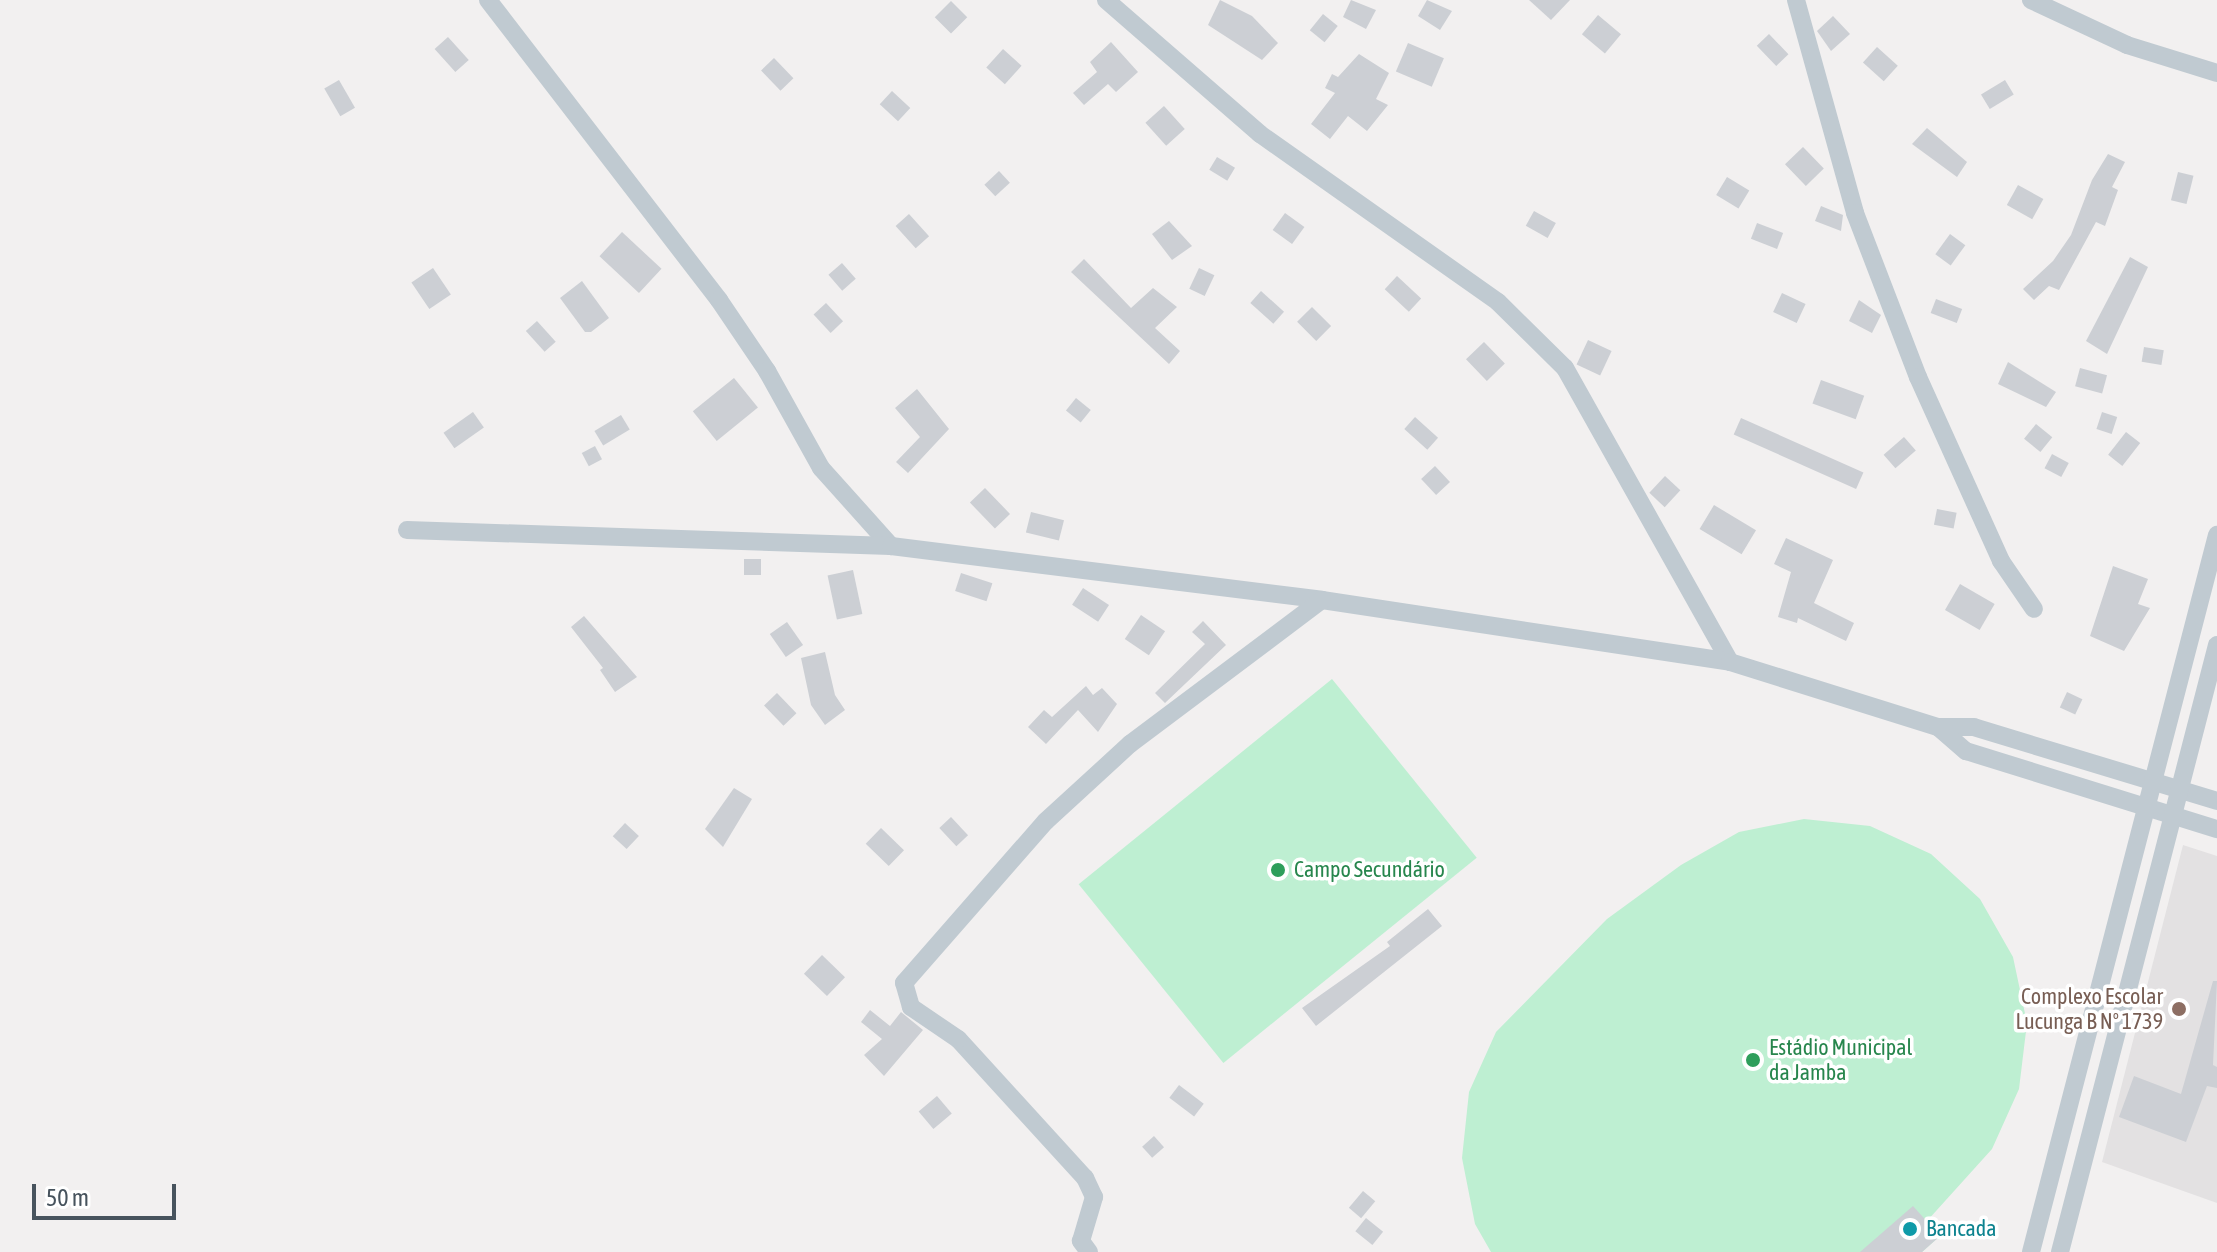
<!DOCTYPE html>
<meta charset="utf-8">
<style>
body{margin:0}
#map{position:relative;width:2217px;height:1252px;overflow:hidden;background:#f2f0f0;font-family:"Asap Condensed",sans-serif}
div>[style]{position:absolute}
.education>*{inset:0;background:#e3e1e2}
.green>*{inset:0;background:#beefd2;transform-origin:0 0}
.building>*{inset:0;background:#cccfd4;transform-origin:0 0}
.minor>*{height:18px;margin:-9px;padding:0 9px;transform-origin:9px;border-radius:9px;background:#c0cad1}
.dots>*{width:22px;height:22px;translate:-50% -50%;box-sizing:border-box;border:4px solid #fff;border-radius:50%}
span{translate:-50% -50%;white-space:nowrap;text-align:center;line-height:1.15;-webkit-text-stroke:7px #fff;paint-order:stroke}
.leisure-label{font-size:22px;color:#27864d}
.left{translate:0 -50%;text-align:left}
.education-label{font-size:22px;color:#785e54}
.right{translate:-100% -50%;text-align:right}
.culture-label{font-size:22px;color:#0d838f}
.scale{position:absolute;left:32px;top:1184px;width:144px;height:36px;box-sizing:border-box;border:4px solid #47535d;border-top:0;padding-left:10px;font-size:24px;line-height:28px;white-space:nowrap;color:#47535d;-webkit-text-stroke:6px #fff;paint-order:stroke}
</style>
<div id="map">
<div class="education">
<div style="clip-path:polygon(2183px 845px,2217px 856px,2217px 1203px,2102px 1162px)"></div>
</div>
<div class="green">
<div style="left:1332px;top:679px;width:230px;height:326px;rotate:51deg"></div>
<div style="clip-path:polygon(1804px 819px,1870px 826px,1931px 854px,1980px 899px,2013px 957px,2027px 1023px,2019px 1089px,1992px 1149px,1927px 1221px,1940px 1236px,1922px 1252px,1491px 1252px,1475px 1224px,1462px 1158px,1469px 1092px,1496px 1032px,1607px 919px,1681px 865px,1739px 832px)"></div>
</div>
<div class="building">
<div style="clip-path:polygon(1220px 0,1252px 16px,1278px 43px,1262px 60px,1208px 25px)"></div>
<div style="clip-path:polygon(1351px 0,1376px 10px,1366px 29px,1343px 17px)"></div>
<div style="clip-path:polygon(1427px 0,1452px 11px,1440px 30px,1418px 16px)"></div>
<div style="clip-path:polygon(1529px 0,1570px 0,1551px 20px)"></div>
<div style="left:951px;top:1px;width:23px;height:23px;rotate:45deg"></div>
<div style="left:1323px;top:14px;width:19px;height:21px;rotate:39deg"></div>
<div style="left:1598px;top:15px;width:30px;height:25px;rotate:40deg"></div>
<div style="clip-path:polygon(1833px 16px,1850px 34px,1831px 51px,1817px 31px)"></div>
<div style="left:1769px;top:34px;width:28px;height:17px;rotate:46deg"></div>
<div style="left:448px;top:37px;width:31px;height:18px;rotate:48deg"></div>
<div style="clip-path:polygon(1111px 42px,1138px 72px,1116px 92px,1108px 84px,1084px 105px,1073px 93px,1097px 72px,1090px 62px)"></div>
<div style="left:1408px;top:43px;width:39px;height:31px;rotate:23deg"></div>
<div style="left:1877px;top:47px;width:28px;height:21px;rotate:42deg"></div>
<div style="left:1003px;top:49px;width:25px;height:25px;rotate:42deg"></div>
<div style="clip-path:polygon(1359px 54px,1389px 73px,1376px 99px,1388px 105px,1367px 131px,1348px 116px,1330px 139px,1311px 124px,1335px 93px,1325px 88px,1332px 74px,1338px 77px)"></div>
<div style="left:774px;top:58px;width:28px;height:18px;rotate:46deg"></div>
<div style="left:339px;top:80px;width:32px;height:17px;rotate:60deg"></div>
<div style="left:2005px;top:80px;width:17px;height:28px;rotate:59deg"></div>
<div style="left:892px;top:91px;width:25px;height:18px;rotate:43deg"></div>
<div style="left:1164px;top:106px;width:31px;height:25px;rotate:48deg"></div>
<div style="clip-path:polygon(1927px 128px,1967px 162px,1957px 177px,1912px 144px)"></div>
<div style="left:1803px;top:147px;width:30px;height:25px;rotate:46deg"></div>
<div style="clip-path:polygon(2108px 154px,2125px 162px,2112px 187px,2118px 190px,2105px 226px,2096px 222px,2059px 290px,2049px 286px,2034px 300px,2023px 289px,2053px 261px,2071px 235px,2092px 180px)"></div>
<div style="left:1217px;top:157px;width:21px;height:15px;rotate:31deg"></div>
<div style="left:999px;top:171px;width:16px;height:20px;rotate:47deg"></div>
<div style="left:2178px;top:172px;width:16px;height:29px;rotate:14deg"></div>
<div style="left:1727px;top:177px;width:26px;height:21px;rotate:31deg"></div>
<div style="left:2018px;top:185px;width:29px;height:23px;rotate:29deg"></div>
<div style="clip-path:polygon(1821px 206px,1843px 215px,1841px 231px,1815px 221px)"></div>
<div style="left:1534px;top:211px;width:25px;height:17px;rotate:29deg"></div>
<div style="left:1285px;top:213px;width:24px;height:21px;rotate:36deg"></div>
<div style="left:909px;top:214px;width:30px;height:18px;rotate:48deg"></div>
<div style="clip-path:polygon(1169px 221px,1192px 246px,1172px 260px,1152px 234px)"></div>
<div style="left:1757px;top:223px;width:28px;height:17px;rotate:21deg"></div>
<div style="left:622px;top:232px;width:54px;height:33px;rotate:43deg"></div>
<div style="left:1950px;top:234px;width:19px;height:25px;rotate:36deg"></div>
<div style="clip-path:polygon(2130px 257px,2148px 267px,2107px 354px,2086px 341px)"></div>
<div style="clip-path:polygon(1084px 259px,1131px 308px,1153px 288px,1177px 307px,1155px 328px,1180px 351px,1169px 364px,1071px 272px)"></div>
<div style="left:842px;top:263px;width:21px;height:18px;rotate:49deg"></div>
<div style="left:433px;top:268px;width:32px;height:26px;rotate:56deg"></div>
<div style="left:1199px;top:268px;width:17px;height:23px;rotate:25deg"></div>
<div style="left:1397px;top:276px;width:33px;height:18px;rotate:43deg"></div>
<div style="clip-path:polygon(582px 281px,609px 318px,591px 332px,585px 332px,560px 298px)"></div>
<div style="left:1261px;top:291px;width:31px;height:16px;rotate:42deg"></div>
<div style="left:1782px;top:293px;width:26px;height:21px;rotate:25deg"></div>
<div style="left:1936px;top:299px;width:28px;height:15px;rotate:21deg"></div>
<div style="clip-path:polygon(1859px 300px,1881px 315px,1872px 333px,1849px 321px)"></div>
<div style="left:826px;top:303px;width:25px;height:17px;rotate:47deg"></div>
<div style="left:1312px;top:307px;width:27px;height:21px;rotate:45deg"></div>
<div style="left:537px;top:321px;width:28px;height:15px;rotate:48deg"></div>
<div style="left:1588px;top:340px;width:26px;height:27px;rotate:25deg"></div>
<div style="left:1484px;top:342px;width:30px;height:25px;rotate:46deg"></div>
<div style="left:2144px;top:347px;width:20px;height:15px;rotate:9deg"></div>
<div style="clip-path:polygon(2008px 362px,2056px 392px,2046px 407px,1998px 384px)"></div>
<div style="left:2080px;top:368px;width:28px;height:19px;rotate:15deg"></div>
<div style="left:734px;top:378px;width:38px;height:53px;rotate:51deg"></div>
<div style="left:1821px;top:380px;width:46px;height:25px;rotate:20deg"></div>
<div style="clip-path:polygon(917px 389px,949px 429px,908px 473px,896px 462px,920px 437px,895px 408px)"></div>
<div style="left:1076px;top:398px;width:19px;height:16px;rotate:39deg"></div>
<div style="left:473px;top:412px;width:19px;height:36px;rotate:55deg"></div>
<div style="left:2102px;top:412px;width:16px;height:18px;rotate:18deg"></div>
<div style="left:621px;top:415px;width:17px;height:31px;rotate:59deg"></div>
<div style="left:1415px;top:417px;width:31px;height:16px;rotate:42deg"></div>
<div style="left:1741px;top:418px;width:134px;height:18px;rotate:24deg"></div>
<div style="left:2036px;top:424px;width:21px;height:19px;rotate:39deg"></div>
<div style="left:2126px;top:432px;width:18px;height:29px;rotate:38deg"></div>
<div style="left:1904px;top:437px;width:18px;height:27px;rotate:49deg"></div>
<div style="left:595px;top:446px;width:15px;height:15px;rotate:62deg"></div>
<div style="left:2052px;top:454px;width:19px;height:16px;rotate:28deg"></div>
<div style="left:1435px;top:466px;width:22px;height:19px;rotate:47deg"></div>
<div style="left:1665px;top:476px;width:21px;height:23px;rotate:43deg"></div>
<div style="left:985px;top:488px;width:36px;height:21px;rotate:46deg"></div>
<div style="left:1714px;top:505px;width:49px;height:28px;rotate:31deg"></div>
<div style="left:1937px;top:509px;width:20px;height:16px;rotate:11deg"></div>
<div style="left:1031px;top:512px;width:34px;height:21px;rotate:14deg"></div>
<div style="clip-path:polygon(1786px 538px,1833px 560px,1814px 603px,1854px 623px,1846px 641px,1798px 618px,1797px 623px,1778px 617px,1791px 572px,1774px 564px)"></div>
<div style="left:744px;top:559px;width:17px;height:16px"></div>
<div style="clip-path:polygon(2113px 566px,2148px 579px,2138px 604px,2150px 608px,2124px 651px,2090px 636px)"></div>
<div style="left:853px;top:570px;width:45px;height:26px;rotate:78deg"></div>
<div style="left:961px;top:573px;width:33px;height:19px;rotate:18deg"></div>
<div style="left:1960px;top:584px;width:40px;height:30px;rotate:30deg"></div>
<div style="left:1083px;top:588px;width:31px;height:20px;rotate:33deg"></div>
<div style="left:1141px;top:615px;width:29px;height:29px;rotate:34deg"></div>
<div style="clip-path:polygon(584px 616px,637px 677px,615px 692px,600px 670px,603px 668px,571px 627px)"></div>
<div style="clip-path:polygon(1203px 621px,1226px 645px,1165px 703px,1155px 693px,1205px 644px,1192px 632px)"></div>
<div style="left:787px;top:622px;width:28px;height:21px;rotate:55deg"></div>
<div style="clip-path:polygon(825px 652px,835px 695px,845px 710px,825px 725px,811px 705px,801px 658px)"></div>
<div style="clip-path:polygon(1086px 686px,1093px 695px,1102px 688px,1117px 704px,1098px 732px,1078px 710px,1046px 744px,1028px 727px,1044px 710px,1052px 717px)"></div>
<div style="left:2067px;top:692px;width:17px;height:17px;rotate:25deg"></div>
<div style="left:777px;top:693px;width:28px;height:18px;rotate:46deg"></div>
<div style="clip-path:polygon(734px 788px,752px 799px,723px 847px,705px 829px)"></div>
<div style="left:951px;top:817px;width:25px;height:16px;rotate:47deg"></div>
<div style="left:625px;top:823px;width:19px;height:18px;rotate:43deg"></div>
<div style="left:881px;top:828px;width:32px;height:22px;rotate:44deg"></div>
<div style="clip-path:polygon(1428px 909px,1442px 926px,1316px 1026px,1302px 1008px,1390px 946px,1387px 942px)"></div>
<div style="left:822px;top:955px;width:32px;height:26px;rotate:44deg"></div>
<div style="clip-path:polygon(2213px 981px,2217px 981px,2213px 1065px,2217px 1067px,2217px 1088px,2207px 1086px,2186px 1142px,2119px 1117px,2134px 1076px,2181px 1094px)"></div>
<div style="clip-path:polygon(870px 1010px,890px 1026px,901px 1012px,923px 1030px,884px 1076px,864px 1055px,882px 1039px,861px 1022px)"></div>
<div style="left:1179px;top:1085px;width:31px;height:16px;rotate:37deg"></div>
<div style="left:937px;top:1096px;width:23px;height:24px;rotate:50deg"></div>
<div style="left:1154px;top:1136px;width:15px;height:16px;rotate:48deg"></div>
<div style="left:1363px;top:1191px;width:16px;height:22px;rotate:40deg"></div>
<div style="clip-path:polygon(1913px 1206px,1940px 1236px,1922px 1252px,1860px 1252px)"></div>
<div style="left:1366px;top:1218px;width:22px;height:17px;rotate:39deg"></div>
</div>
<div class="minor">
<div style="left:488px;top:0;width:379px;rotate:52.4deg"></div>
<div style="left:719px;top:300px;width:86px;rotate:55.9deg"></div>
<div style="left:767px;top:371px;width:111px;rotate:60.9deg"></div>
<div style="left:821px;top:468px;width:105px;rotate:48.1deg"></div>
<div style="left:1106px;top:0;width:204px;rotate:41deg"></div>
<div style="left:1260px;top:134px;width:291px;rotate:35.2deg"></div>
<div style="left:1498px;top:302px;width:94px;rotate:44.6deg"></div>
<div style="left:1565px;top:368px;width:337px;rotate:60.7deg"></div>
<div style="left:1796px;top:0;width:221px;rotate:74.5deg"></div>
<div style="left:1855px;top:213px;width:176px;rotate:69deg"></div>
<div style="left:1918px;top:377px;width:202px;rotate:65.7deg"></div>
<div style="left:2001px;top:561px;width:58px;rotate:55.5deg"></div>
<div style="left:2031px;top:0;width:106px;rotate:25.1deg"></div>
<div style="left:2127px;top:45px;width:94px;rotate:17.3deg"></div>
<div style="left:407px;top:530px;width:484px;rotate:1.9deg"></div>
<div style="left:891px;top:546px;width:434px;rotate:7.1deg"></div>
<div style="left:1322px;top:600px;width:413px;rotate:8.6deg"></div>
<div style="left:1730px;top:662px;width:218px;rotate:17.4deg"></div>
<div style="left:2217px;top:801px;width:254px;rotate:-163.1deg"></div>
<div style="left:1974px;top:727px;width:36px;rotate:180deg"></div>
<div style="left:1938px;top:727px;width:37px;rotate:41deg"></div>
<div style="left:1966px;top:751px;width:263px;rotate:17.3deg"></div>
<div style="left:1089px;top:1252px;width:14px;rotate:-126deg"></div>
<div style="left:1081px;top:1241px;width:46px;rotate:-73.5deg"></div>
<div style="left:1094px;top:1197px;width:21px;rotate:-115deg"></div>
<div style="left:1085px;top:1178px;width:188px;rotate:-132.4deg"></div>
<div style="left:958px;top:1039px;width:57px;rotate:-145.8deg"></div>
<div style="left:911px;top:1007px;width:25px;rotate:-106deg"></div>
<div style="left:904px;top:983px;width:215px;rotate:-48.8deg"></div>
<div style="left:1046px;top:821px;width:114px;rotate:-42.5deg"></div>
<div style="left:1130px;top:744px;width:240px;rotate:-36.9deg"></div>
<div style="left:2031px;top:1252px;width:741px;rotate:-75.46deg"></div>
<div style="left:2060px;top:1252px;width:627px;rotate:-75.5deg"></div>
</div>
<div class="dots">
<div style="left:1278px;top:870px;background:#2e9e5b"></div>
<div style="left:2179px;top:1009px;background:#8d6e63"></div>
<div style="left:1753px;top:1060px;background:#2e9e5b"></div>
<div style="left:1910px;top:1229px;background:#0f9aa8"></div>
</div>
<div class="leisure-label">
<span class="left" style="left:1294px;top:870px">Campo Secundário</span>
<span class="left" style="left:1769px;top:1060px">Estádio Municipal<br>da Jamba</span>
</div>
<div class="education-label">
<span class="right" style="left:2163px;top:1009px">Complexo Escolar<br>Lucunga B Nº 1739</span>
</div>
<div class="culture-label">
<span class="left" style="left:1926px;top:1229px">Bancada</span>
</div>
<div class="scale">50 m</div>
</div>
